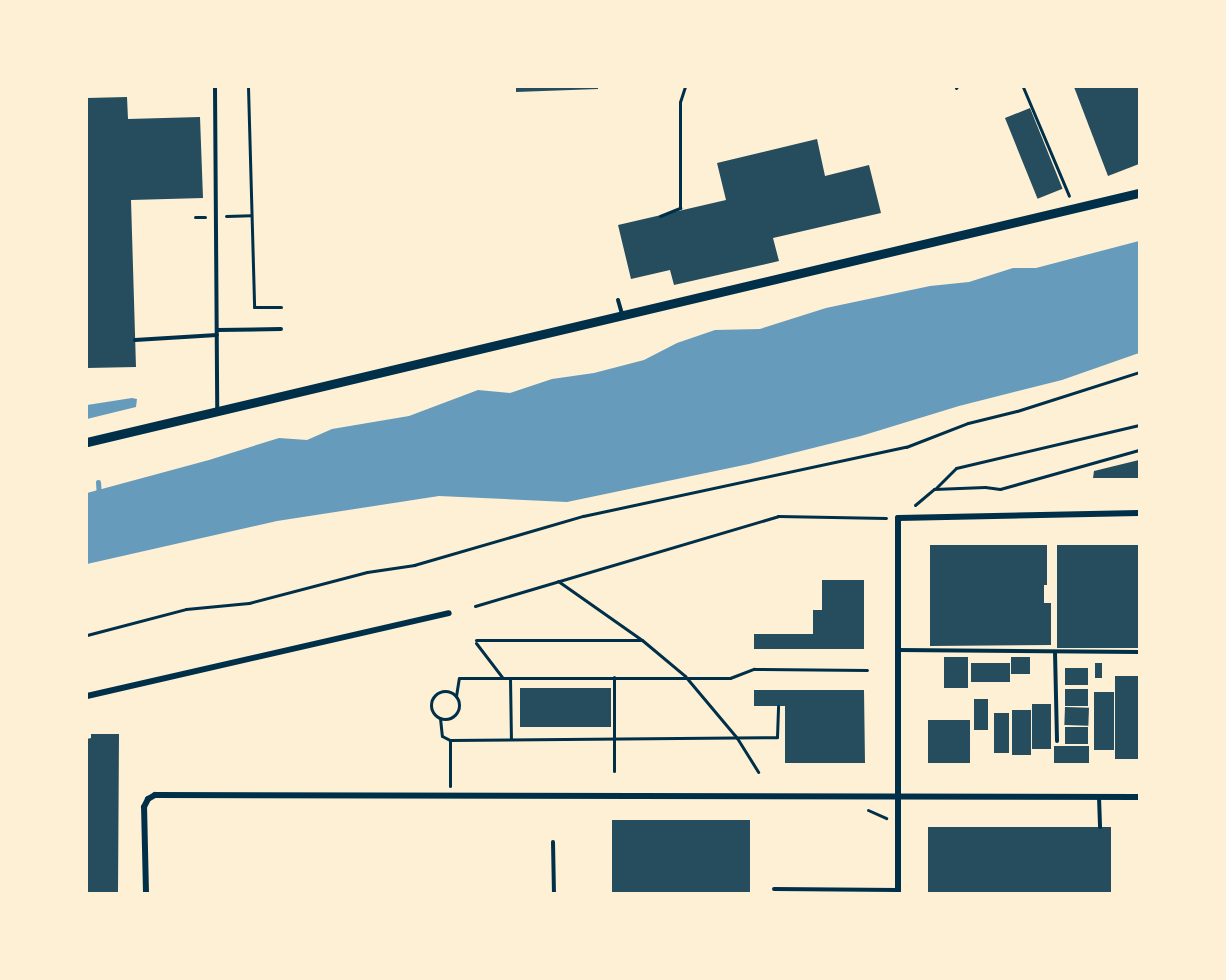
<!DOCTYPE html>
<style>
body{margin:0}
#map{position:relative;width:1226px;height:980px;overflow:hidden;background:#fdf0d5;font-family:Bitter,serif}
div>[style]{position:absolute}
.water>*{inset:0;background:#669bbc}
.stream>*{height:5px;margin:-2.5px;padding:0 2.5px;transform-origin:2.5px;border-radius:2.5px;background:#669bbc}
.building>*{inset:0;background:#264d5e;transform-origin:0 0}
.path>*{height:3px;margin:-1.5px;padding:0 1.5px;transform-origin:1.5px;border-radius:1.5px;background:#003049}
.path>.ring{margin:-1.5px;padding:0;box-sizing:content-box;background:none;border:3px solid #003049;border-radius:50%}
.service>*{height:4px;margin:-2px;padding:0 2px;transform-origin:2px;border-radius:2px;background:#003049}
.minor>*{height:6px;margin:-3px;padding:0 3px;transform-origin:3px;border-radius:3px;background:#003049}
.tertiary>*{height:9px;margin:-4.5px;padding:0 4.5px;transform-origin:4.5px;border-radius:4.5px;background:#003049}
span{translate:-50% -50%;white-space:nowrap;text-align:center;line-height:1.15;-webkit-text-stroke:6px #fdf0d5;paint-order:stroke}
.frame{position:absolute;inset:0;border:88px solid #fdf0d5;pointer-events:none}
</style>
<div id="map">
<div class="water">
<div style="clip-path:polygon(1139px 241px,1139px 353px,1062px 380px,959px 406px,861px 436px,749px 464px,567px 502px,439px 496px,277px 521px,87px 564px,87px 493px,209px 460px,279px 438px,307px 440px,332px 429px,409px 416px,478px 390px,510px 393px,552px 379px,594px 373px,644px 360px,677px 343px,715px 330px,760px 329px,826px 308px,930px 286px,969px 282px,1013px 268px,1036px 268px)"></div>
<div style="clip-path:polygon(132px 398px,137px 399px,136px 407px,87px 419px,87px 405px)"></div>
</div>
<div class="stream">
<div style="left:98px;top:482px;width:13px;rotate:86deg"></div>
</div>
<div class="building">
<div style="clip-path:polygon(516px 87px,598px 87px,598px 89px,516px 92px)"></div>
<div style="clip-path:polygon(1074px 87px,1139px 87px,1139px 164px,1108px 176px)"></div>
<div style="clip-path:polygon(127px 97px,128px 119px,200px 117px,203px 198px,131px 200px,136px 367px,87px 368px,87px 98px)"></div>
<div style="left:1030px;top:108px;width:87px;height:27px;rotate:68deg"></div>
<div style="clip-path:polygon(817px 139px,825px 176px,869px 165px,881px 213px,773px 238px,779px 261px,674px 285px,670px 270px,631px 279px,618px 225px,726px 200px,717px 163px)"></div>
<div style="clip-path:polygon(1139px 460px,1139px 478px,1093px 478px,1094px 471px)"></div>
<div style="clip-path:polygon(930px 545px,1047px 545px,1047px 585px,1044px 585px,1044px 603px,1051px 603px,1051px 645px,930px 646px)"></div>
<div style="left:1139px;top:545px;width:103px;height:82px;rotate:90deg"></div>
<div style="clip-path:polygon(822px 580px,864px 580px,864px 649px,754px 649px,754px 634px,813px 634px,813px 610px,822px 610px)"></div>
<div style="left:944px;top:657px;width:24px;height:31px"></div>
<div style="left:1011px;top:657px;width:19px;height:17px"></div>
<div style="left:971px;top:663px;width:39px;height:19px"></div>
<div style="left:1095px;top:663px;width:7px;height:15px"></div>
<div style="left:1065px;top:668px;width:23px;height:17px"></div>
<div style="left:1115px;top:676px;width:24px;height:83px"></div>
<div style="left:520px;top:688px;width:91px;height:39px"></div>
<div style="left:1065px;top:689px;width:23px;height:17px"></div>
<div style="clip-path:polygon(754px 690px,864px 690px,865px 763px,785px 763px,785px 706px,754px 706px)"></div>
<div style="left:1094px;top:692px;width:20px;height:58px"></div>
<div style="left:974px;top:699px;width:14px;height:31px"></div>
<div style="left:1032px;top:704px;width:19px;height:45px"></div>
<div style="left:1065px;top:707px;width:24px;height:18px;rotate:2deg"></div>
<div style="left:1012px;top:710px;width:19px;height:45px"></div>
<div style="left:994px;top:713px;width:15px;height:40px"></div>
<div style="left:928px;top:720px;width:42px;height:43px"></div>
<div style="left:1065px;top:727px;width:23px;height:17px"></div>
<div style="clip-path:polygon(91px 734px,119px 734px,118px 893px,87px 893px,87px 739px,91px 738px)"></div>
<div style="left:1054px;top:746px;width:35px;height:17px"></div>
<div style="left:612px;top:820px;width:138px;height:73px"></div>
<div style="left:928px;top:827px;width:183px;height:66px"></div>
</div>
<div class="path">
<div style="left:248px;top:87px;width:220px;rotate:88.4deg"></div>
<div style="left:254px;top:307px;width:27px"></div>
<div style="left:1023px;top:87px;width:118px;rotate:67.1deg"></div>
<div style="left:956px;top:88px;width:1px;rotate:-45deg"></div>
<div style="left:226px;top:216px;width:25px;rotate:-2deg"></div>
<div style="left:660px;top:216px;width:22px;rotate:-22deg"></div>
<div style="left:680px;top:208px;width:106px;rotate:-90deg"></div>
<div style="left:680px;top:102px;width:16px;rotate:-72deg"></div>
<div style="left:195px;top:217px;width:10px"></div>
<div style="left:936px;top:488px;width:28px;rotate:-45deg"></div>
<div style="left:956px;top:468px;width:188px;rotate:-13.2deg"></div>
<div style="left:915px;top:505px;width:25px;rotate:-40deg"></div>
<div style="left:934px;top:489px;width:51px;rotate:-2.2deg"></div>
<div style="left:985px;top:487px;width:15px;rotate:8deg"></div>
<div style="left:1000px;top:489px;width:144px;rotate:-15.7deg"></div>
<div style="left:558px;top:581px;width:103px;rotate:35.1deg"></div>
<div style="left:642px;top:640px;width:56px;rotate:39.9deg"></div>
<div style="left:685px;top:676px;width:81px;rotate:50deg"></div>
<div style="left:737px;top:738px;width:40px;rotate:58deg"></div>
<div style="left:475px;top:606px;width:316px;rotate:-16.5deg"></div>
<div style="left:778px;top:516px;width:108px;rotate:1.1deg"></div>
<div style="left:87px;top:635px;width:102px;rotate:-14.7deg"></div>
<div style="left:186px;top:609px;width:63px;rotate:-5.4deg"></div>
<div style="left:249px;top:603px;width:122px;rotate:-14.7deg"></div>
<div style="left:367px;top:572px;width:48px;rotate:-8.5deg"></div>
<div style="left:414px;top:565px;width:176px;rotate:-16.2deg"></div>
<div style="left:583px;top:516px;width:330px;rotate:-12.1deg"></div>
<div style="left:906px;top:447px;width:66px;rotate:-21.2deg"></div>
<div style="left:968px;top:423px;width:50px;rotate:-13.8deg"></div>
<div style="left:1017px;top:411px;width:128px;rotate:-17.7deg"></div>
<div style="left:476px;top:640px;width:164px"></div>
<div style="left:476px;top:643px;width:43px;rotate:52.6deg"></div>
<div style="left:614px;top:677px;width:94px;rotate:90deg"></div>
<div style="left:510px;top:678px;width:61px;rotate:89.1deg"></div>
<div class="ring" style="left:431px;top:691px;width:25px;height:25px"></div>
<div style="left:456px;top:696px;width:18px;rotate:-81deg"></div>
<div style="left:459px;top:678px;width:271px"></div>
<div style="left:730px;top:678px;width:26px;rotate:-21deg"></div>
<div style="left:754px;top:669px;width:113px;rotate:0.5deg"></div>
<div style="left:440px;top:718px;width:18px;rotate:84deg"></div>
<div style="left:442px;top:736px;width:9px;rotate:27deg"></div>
<div style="left:450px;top:740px;width:327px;rotate:-0.5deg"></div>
<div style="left:777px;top:737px;width:31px;rotate:-88deg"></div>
<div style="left:450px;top:740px;width:46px;rotate:90deg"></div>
<div style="left:868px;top:810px;width:20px;rotate:24deg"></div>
</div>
<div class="service">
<div style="left:215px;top:87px;width:323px;rotate:89.6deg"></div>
<div style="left:618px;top:300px;width:15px;rotate:74deg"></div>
<div style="left:217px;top:330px;width:64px;rotate:-0.9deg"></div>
<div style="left:135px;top:340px;width:82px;rotate:-3.5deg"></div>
<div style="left:898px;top:650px;width:241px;rotate:0.5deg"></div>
<div style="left:1055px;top:652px;width:89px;rotate:88.7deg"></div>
<div style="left:1099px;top:797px;width:30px;rotate:88deg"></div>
<div style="left:553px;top:842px;width:51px;rotate:88.9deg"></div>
<div style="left:774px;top:889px;width:124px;rotate:0.5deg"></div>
</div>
<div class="minor">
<div style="left:87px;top:696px;width:371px;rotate:-12.9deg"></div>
<div style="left:146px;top:893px;width:86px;rotate:-91.3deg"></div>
<div style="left:144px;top:807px;width:9px;rotate:-63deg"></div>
<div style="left:148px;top:799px;width:8px;rotate:-30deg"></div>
<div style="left:155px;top:795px;width:984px;rotate:0.12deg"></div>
<div style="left:898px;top:893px;width:375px;rotate:-90deg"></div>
<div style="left:898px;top:518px;width:241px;rotate:-1.2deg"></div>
</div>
<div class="tertiary">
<div style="left:87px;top:442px;width:1081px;rotate:-13.32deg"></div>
</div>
<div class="frame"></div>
</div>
